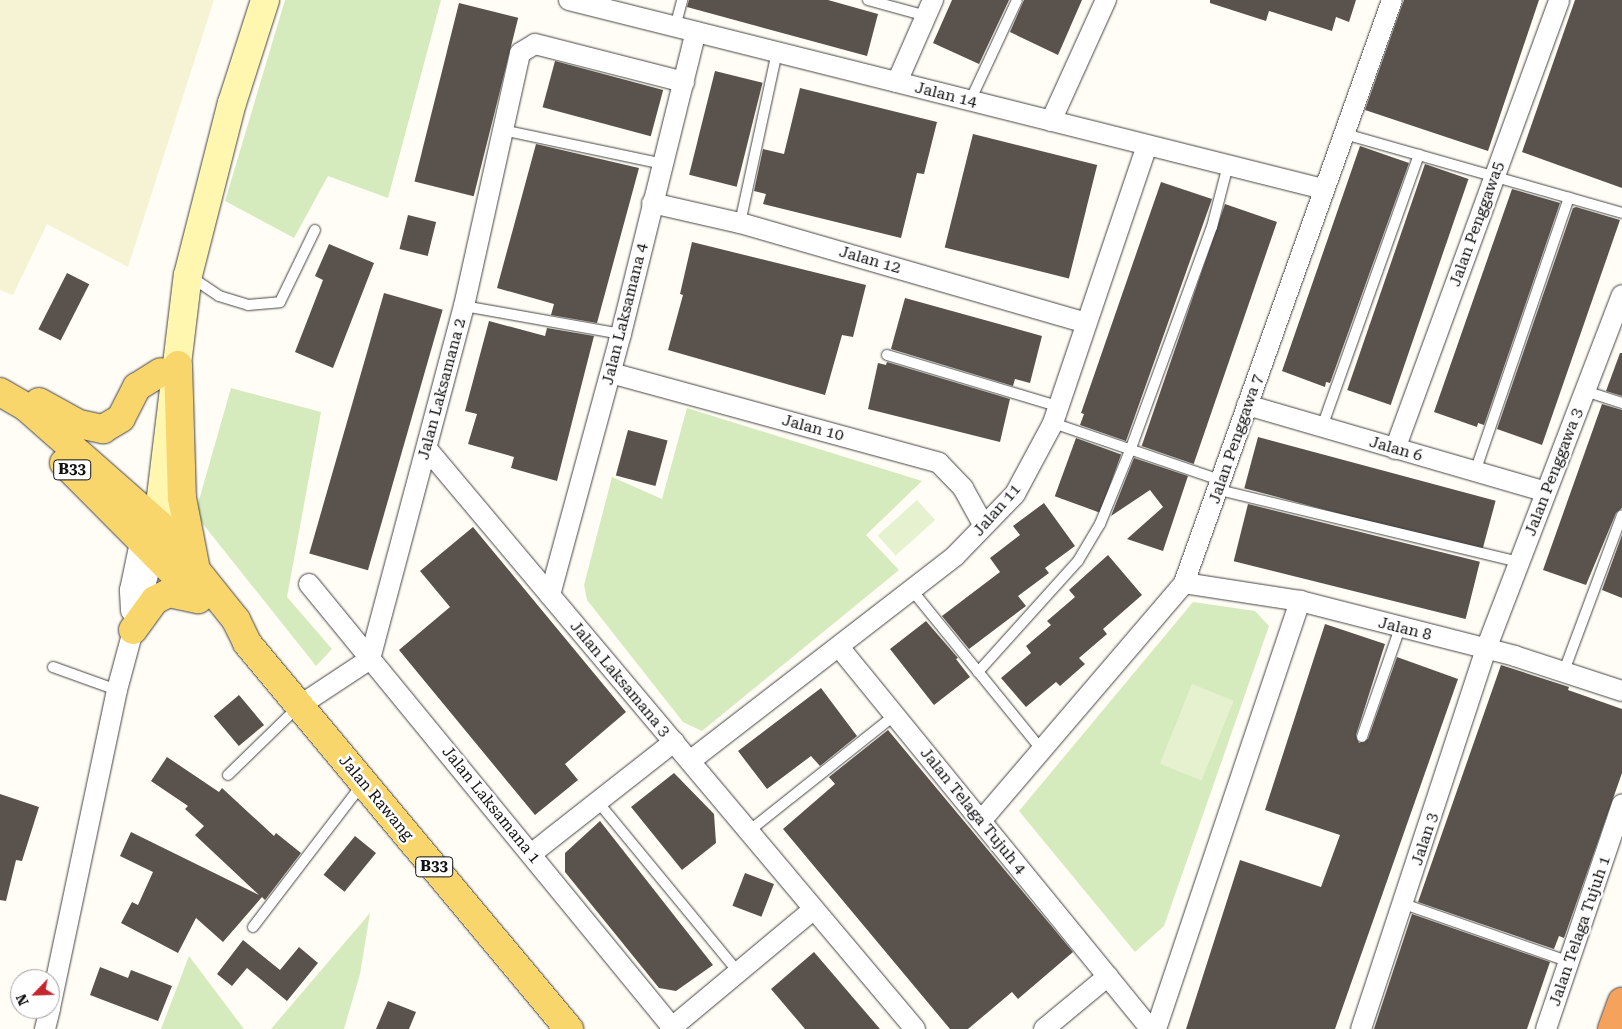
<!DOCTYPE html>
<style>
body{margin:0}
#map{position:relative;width:1622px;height:1029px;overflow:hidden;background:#fffdf5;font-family:"Roboto Serif",serif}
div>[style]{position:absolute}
.farmland>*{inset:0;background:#f6f3d4}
.green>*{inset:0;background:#d5ebbd}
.pitch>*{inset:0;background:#e6f2cf;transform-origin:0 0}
.building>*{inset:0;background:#5a524d;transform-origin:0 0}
.roads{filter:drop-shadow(0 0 1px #444) drop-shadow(0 0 1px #444)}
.lane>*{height:10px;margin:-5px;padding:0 5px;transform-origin:5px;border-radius:5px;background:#fff}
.street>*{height:20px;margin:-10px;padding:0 10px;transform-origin:10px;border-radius:10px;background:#fff}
.secondary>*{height:28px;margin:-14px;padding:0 14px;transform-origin:14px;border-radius:14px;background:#fff6b0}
.primary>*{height:28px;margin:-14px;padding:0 14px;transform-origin:14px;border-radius:14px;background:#f9d66b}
.highway>*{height:28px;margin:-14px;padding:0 14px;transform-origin:14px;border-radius:14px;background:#f5a25d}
span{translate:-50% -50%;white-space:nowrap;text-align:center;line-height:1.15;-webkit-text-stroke:5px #fff;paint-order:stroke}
.shield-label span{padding:1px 4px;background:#fff;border:1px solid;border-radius:4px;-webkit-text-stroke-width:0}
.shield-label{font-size:15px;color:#111;font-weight:700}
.street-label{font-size:16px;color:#111}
.north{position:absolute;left:10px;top:969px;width:50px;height:50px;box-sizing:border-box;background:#fff;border:1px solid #a0a0a0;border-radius:50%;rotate:246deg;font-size:14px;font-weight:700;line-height:20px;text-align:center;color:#111}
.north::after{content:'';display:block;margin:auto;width:18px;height:22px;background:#c4262e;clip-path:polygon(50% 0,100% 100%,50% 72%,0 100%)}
</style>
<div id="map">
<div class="farmland">
<div style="clip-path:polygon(0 0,214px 0,128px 267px,47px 224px,13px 295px,0 290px)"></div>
</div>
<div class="green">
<div style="clip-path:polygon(285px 0,441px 0,388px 198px,328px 176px,294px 238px,225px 201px)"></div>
<div style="clip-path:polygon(231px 388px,321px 412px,287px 597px,332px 649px,316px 666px,195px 514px)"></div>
<div style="clip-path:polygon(687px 408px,922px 481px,866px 535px,899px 570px,702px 731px,683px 722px,587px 600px,584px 585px,612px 477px,662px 499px)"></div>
<div style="clip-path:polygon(1193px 602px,1255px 611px,1269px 626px,1164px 926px,1135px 952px,1019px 811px)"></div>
<div style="clip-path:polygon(370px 913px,360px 974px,344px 1029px,271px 1029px)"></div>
<div style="clip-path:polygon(189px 956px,244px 1029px,161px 1029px)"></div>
</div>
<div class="pitch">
<div style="left:917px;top:500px;width:27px;height:53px;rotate:48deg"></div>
<div style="left:1192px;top:684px;width:45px;height:86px;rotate:22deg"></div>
</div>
<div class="building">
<div style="clip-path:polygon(689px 0,828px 0,878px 14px,867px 56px,687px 7px)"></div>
<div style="clip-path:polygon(952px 0,1009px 0,979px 64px,933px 43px)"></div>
<div style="clip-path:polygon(1024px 0,1082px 0,1058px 55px,1010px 32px)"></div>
<div style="clip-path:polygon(1210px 0,1356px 0,1349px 22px,1336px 17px,1332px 31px,1269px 11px,1266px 21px,1210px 3px)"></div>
<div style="clip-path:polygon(1404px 0,1539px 0,1488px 151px,1365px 110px)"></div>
<div style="clip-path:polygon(1575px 0,1622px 0,1622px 188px,1522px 152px)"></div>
<div style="left:459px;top:3px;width:61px;height:184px;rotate:14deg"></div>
<div style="left:555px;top:61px;width:112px;height:48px;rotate:15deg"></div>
<div style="left:715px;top:71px;width:49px;height:107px;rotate:14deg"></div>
<div style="clip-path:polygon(800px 88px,937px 122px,924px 174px,917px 173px,901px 238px,763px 204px,766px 194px,754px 191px,763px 149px,784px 154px)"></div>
<div style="left:973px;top:134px;width:128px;height:117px;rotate:14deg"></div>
<div style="clip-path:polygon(536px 144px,639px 168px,597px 323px,551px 315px,554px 304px,497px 288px)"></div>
<div style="clip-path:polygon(1360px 146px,1409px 163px,1330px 383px,1326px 382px,1325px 387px,1282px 371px)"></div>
<div style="left:1425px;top:164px;width:46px;height:239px;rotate:19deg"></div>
<div style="clip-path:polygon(1161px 182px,1212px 199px,1126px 441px,1080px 425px,1084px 414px,1081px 413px)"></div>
<div style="clip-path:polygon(1512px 189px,1560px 203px,1484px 425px,1478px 423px,1477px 427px,1434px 412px)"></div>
<div style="left:1225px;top:204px;width:55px;height:256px;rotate:19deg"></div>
<div style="clip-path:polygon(1576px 207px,1620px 220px,1542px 445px,1497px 429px,1573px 208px)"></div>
<div style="left:408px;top:215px;width:29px;height:35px;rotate:14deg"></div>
<div style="clip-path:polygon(692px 242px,866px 285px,853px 337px,842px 335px,825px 395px,668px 350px,683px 295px,680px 294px)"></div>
<div style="clip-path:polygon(329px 244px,374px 263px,333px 368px,295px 352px,323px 280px,315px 276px)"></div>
<div style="left:67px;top:273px;width:25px;height:63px;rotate:27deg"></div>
<div style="left:384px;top:293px;width:61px;height:271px;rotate:16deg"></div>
<div style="clip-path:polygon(905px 298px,1042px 336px,1030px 383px,1015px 379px,1013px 386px,891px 349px)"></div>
<div style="clip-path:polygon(489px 321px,545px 336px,547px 328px,594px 336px,557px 481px,511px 468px,514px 457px,468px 444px,477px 414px,465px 411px)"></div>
<div style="clip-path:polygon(1620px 353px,1622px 353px,1622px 396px,1606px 391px)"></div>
<div style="clip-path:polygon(887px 362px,1010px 399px,1000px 442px,868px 409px,878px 363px,886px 365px)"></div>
<div style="clip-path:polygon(1602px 404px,1622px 410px,1622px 508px,1616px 513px,1586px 585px,1543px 570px)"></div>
<div style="left:628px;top:430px;width:41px;height:47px;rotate:15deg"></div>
<div style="left:1258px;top:437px;width:246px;height:53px;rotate:15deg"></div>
<div style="left:1076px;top:438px;width:48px;height:62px;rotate:20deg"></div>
<div style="clip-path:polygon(1134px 458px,1188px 476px,1163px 551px,1127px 539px,1163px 507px,1150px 490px,1111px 516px)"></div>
<div style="clip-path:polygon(1044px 503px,1075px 546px,1045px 568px,1049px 573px,1018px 596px,1026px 606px,969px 649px,942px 616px,1000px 572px,990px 558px,1020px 535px,1013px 526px)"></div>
<div style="left:1248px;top:504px;width:239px;height:59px;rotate:14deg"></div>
<div style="clip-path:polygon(473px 527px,626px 712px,565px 764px,578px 780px,535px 815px,399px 650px,450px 607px,420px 571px)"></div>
<div style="clip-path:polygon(1622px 535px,1622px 598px,1602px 590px)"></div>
<div style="clip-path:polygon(1108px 555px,1142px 595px,1103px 629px,1107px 634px,1079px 658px,1085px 664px,1060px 686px,1056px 682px,1026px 707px,1001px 678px,1031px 653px,1026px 646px,1051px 625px,1047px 621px,1075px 597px,1069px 590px)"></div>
<div style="clip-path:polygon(926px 621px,958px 658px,956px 659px,970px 677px,934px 705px,890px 649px)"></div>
<div style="clip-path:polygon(1325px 624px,1385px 644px,1356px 735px,1359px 743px,1368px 739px,1397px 657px,1458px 679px,1335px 1029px,1186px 1029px,1240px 860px,1321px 887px,1340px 835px,1265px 810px)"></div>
<div style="clip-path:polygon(1501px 665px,1569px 687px,1568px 690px,1622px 709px,1622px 773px,1564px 938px,1559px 936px,1554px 949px,1418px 902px)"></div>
<div style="clip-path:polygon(821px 688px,857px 736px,820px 766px,811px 756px,767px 789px,738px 751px)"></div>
<div style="left:239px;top:695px;width:39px;height:33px;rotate:50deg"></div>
<div style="clip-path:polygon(888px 730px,1073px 952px,1018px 999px,1012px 992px,968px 1029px,950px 1029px,783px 829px,835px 784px,829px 777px)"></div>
<div style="clip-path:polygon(167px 757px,219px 792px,222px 788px,274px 836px,276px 833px,301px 853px,265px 900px,262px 897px,223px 942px,196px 918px,178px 953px,121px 923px,132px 902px,138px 905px,153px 872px,120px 856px,131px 832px,259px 895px,195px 835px,204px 826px,185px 809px,188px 806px,151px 781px)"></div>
<div style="clip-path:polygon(674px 773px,714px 814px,716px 843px,682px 870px,631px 807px)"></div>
<div style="clip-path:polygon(0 794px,39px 807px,22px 861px,16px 860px,6px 901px,0 900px)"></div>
<div style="clip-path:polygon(600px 821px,713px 965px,676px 991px,659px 988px,565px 872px,565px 853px)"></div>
<div style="left:355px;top:836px;width:27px;height:50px;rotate:39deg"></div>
<div style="left:745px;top:873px;width:31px;height:35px;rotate:21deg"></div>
<div style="clip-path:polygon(1412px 914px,1550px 962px,1527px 1029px,1374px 1029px)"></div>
<div style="clip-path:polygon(243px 940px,280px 970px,299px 947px,318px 963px,287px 1001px,247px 968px,232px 986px,217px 974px)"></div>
<div style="clip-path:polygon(814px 952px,880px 1029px,805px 1029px,771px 989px)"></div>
<div style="clip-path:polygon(100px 967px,128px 978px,131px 970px,172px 986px,158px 1021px,90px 995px)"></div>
<div style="clip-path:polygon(388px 1001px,416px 1012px,409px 1029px,376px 1029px)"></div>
</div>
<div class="roads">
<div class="lane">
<div style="left:868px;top:0;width:60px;rotate:15.4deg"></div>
<div style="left:675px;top:27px;width:28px;rotate:-75deg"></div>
<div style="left:970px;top:101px;width:111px;rotate:-65deg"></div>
<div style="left:502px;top:130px;width:166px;rotate:11.9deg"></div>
<div style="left:1345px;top:134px;width:288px;rotate:15.9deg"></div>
<div style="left:740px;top:223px;width:175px;rotate:-77.8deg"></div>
<div style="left:191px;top:277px;width:34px;rotate:34deg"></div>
<div style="left:219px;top:296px;width:30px;rotate:17deg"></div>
<div style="left:248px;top:305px;width:32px;rotate:-5deg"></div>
<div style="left:280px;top:302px;width:80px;rotate:-64.1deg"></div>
<div style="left:464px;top:306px;width:159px;rotate:10.1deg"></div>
<div style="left:887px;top:355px;width:177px;rotate:16.7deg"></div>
<div style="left:1585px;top:391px;width:39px;rotate:18deg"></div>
<div style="left:1053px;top:423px;width:179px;rotate:18.9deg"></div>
<div style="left:1322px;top:427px;width:289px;rotate:-70.4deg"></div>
<div style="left:1475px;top:472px;width:290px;rotate:-71.1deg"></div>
<div style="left:1219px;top:490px;width:309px;rotate:13.5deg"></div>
<div style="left:911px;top:589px;width:206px;rotate:50.9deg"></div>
<div style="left:53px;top:667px;width:68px;rotate:19.8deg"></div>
<div style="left:1564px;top:671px;width:166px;rotate:-69.6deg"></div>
<div style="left:978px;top:672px;width:149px;rotate:-48deg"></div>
<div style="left:1078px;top:561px;width:43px;rotate:-59.3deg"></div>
<div style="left:1100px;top:524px;width:82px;rotate:-67.8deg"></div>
<div style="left:1131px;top:448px;width:235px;rotate:-69.9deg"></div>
<div style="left:1212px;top:227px;width:64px;rotate:-75.5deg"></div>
<div style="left:1362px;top:737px;width:115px;rotate:-70.8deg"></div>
<div style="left:228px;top:775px;width:99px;rotate:-44.2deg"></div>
<div style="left:598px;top:802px;width:220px;rotate:50.5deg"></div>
<div style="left:749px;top:831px;width:186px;rotate:-38.5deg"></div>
<div style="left:1404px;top:904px;width:176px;rotate:19.3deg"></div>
<div style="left:253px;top:927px;width:181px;rotate:-52.6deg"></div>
</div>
<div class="street">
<div style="left:569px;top:0;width:777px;rotate:14.07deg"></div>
<div style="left:897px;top:82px;width:90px;rotate:-66.3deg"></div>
<div style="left:1051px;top:121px;width:133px;rotate:-65.6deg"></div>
<div style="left:652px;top:203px;width:90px;rotate:12.8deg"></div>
<div style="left:740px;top:223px;width:360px;rotate:16.1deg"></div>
<div style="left:611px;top:373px;width:340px;rotate:15.3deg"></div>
<div style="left:939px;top:463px;width:35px;rotate:46deg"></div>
<div style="left:963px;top:488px;width:43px;rotate:61.1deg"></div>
<div style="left:1247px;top:405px;width:311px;rotate:16.2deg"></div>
<div style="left:427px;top:449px;width:758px;rotate:49.92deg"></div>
<div style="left:1395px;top:449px;width:478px;rotate:-69.9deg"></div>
<div style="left:1184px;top:583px;width:117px;rotate:8.8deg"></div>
<div style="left:1300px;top:601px;width:222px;rotate:14.3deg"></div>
<div style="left:1515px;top:656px;width:113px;rotate:18.1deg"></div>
<div style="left:309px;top:584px;width:573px;rotate:50.67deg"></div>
<div style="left:550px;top:595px;width:270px;rotate:-74.8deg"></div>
<div style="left:621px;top:334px;width:311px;rotate:-76.1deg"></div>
<div style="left:131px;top:611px;width:21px;rotate:-93deg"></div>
<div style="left:130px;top:590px;width:53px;rotate:-78.1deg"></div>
<div style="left:839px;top:647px;width:493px;rotate:50.8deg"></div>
<div style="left:299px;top:706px;width:85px;rotate:-33.5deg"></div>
<div style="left:370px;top:659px;width:365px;rotate:-75.1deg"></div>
<div style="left:464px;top:306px;width:259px;rotate:-77.5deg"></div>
<div style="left:520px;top:53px;width:17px;rotate:-31deg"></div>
<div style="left:535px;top:44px;width:154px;rotate:14.3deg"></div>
<div style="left:690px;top:761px;width:335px;rotate:-37.7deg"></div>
<div style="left:955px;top:556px;width:86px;rotate:-45.9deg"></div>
<div style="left:1015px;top:494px;width:81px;rotate:-61.8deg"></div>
<div style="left:1053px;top:423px;width:293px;rotate:-71.3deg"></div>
<div style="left:981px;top:821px;width:313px;rotate:-49.5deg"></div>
<div style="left:1184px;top:583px;width:619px;rotate:-70.36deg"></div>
<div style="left:531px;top:854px;width:182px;rotate:-38.1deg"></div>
<div style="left:50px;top:1008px;width:325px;rotate:-78.1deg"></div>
<div style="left:117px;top:690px;width:142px;rotate:-74.9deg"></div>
<div style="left:45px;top:1029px;width:21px;rotate:-76deg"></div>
<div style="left:670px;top:1029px;width:187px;rotate:-39.8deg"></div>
<div style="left:1044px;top:1029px;width:83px;rotate:-39.6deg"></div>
<div style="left:1156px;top:1029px;width:452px;rotate:-71.4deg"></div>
<div style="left:1361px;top:1029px;width:400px;rotate:-71.8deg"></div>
<div style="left:1486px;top:649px;width:379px;rotate:-69deg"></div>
<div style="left:1546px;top:1029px;width:237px;rotate:-71.3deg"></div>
</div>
<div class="secondary">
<div style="left:155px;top:546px;width:273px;rotate:-83.1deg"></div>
<div style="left:188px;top:275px;width:178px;rotate:-75.7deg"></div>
<div style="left:232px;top:103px;width:108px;rotate:-72.2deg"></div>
</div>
<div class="primary">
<div style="left:178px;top:365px;width:133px;rotate:88.3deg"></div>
<div style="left:182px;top:498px;width:68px;rotate:79deg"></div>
<div style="left:0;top:392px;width:30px;rotate:30deg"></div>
<div style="left:26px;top:407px;width:179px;rotate:41.4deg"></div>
<div style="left:160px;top:525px;width:122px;rotate:51.3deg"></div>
<div style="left:236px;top:620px;width:25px;rotate:64deg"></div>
<div style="left:247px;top:643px;width:503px;rotate:50.17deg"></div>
<div style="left:39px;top:402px;width:46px;rotate:28.8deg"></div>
<div style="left:79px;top:424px;width:25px;rotate:12deg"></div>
<div style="left:103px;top:429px;width:21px;rotate:-31deg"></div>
<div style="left:121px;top:418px;width:35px;rotate:-63deg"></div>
<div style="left:137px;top:387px;width:28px;rotate:-32deg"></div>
<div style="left:64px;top:463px;width:187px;rotate:45.2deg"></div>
<div style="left:133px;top:630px;width:37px;rotate:-54deg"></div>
<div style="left:155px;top:600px;width:16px;rotate:-27deg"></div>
<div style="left:169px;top:593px;width:30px;rotate:12deg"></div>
</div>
<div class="highway">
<div style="left:1612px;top:1029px;width:29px;rotate:-70deg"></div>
</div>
</div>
<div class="shield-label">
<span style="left:72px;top:470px">B33</span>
<span style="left:434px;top:867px">B33</span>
</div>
<div class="street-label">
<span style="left:946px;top:95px;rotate:14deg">Jalan 14</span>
<span style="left:1477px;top:224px;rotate:-70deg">Jalan Penggawa5</span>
<span style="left:870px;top:260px;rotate:16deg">Jalan 12</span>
<span style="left:625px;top:314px;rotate:-76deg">Jalan Laksamana 4</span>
<span style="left:442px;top:389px;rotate:-75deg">Jalan Laksamana 2</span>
<span style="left:813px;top:428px;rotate:15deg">Jalan 10</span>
<span style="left:1236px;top:439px;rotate:-71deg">Jalan Penggawa 7</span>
<span style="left:1396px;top:449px;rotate:16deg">Jalan 6</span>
<span style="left:1554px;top:472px;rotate:-69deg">Jalan Penggawa 3</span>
<span style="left:997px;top:510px;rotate:-49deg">Jalan 11</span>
<span style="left:1405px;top:629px;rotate:14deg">Jalan 8</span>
<span style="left:620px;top:679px;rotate:50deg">Jalan Laksamana 3</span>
<span style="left:376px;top:798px;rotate:50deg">Jalan Rawang</span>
<span style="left:491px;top:805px;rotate:51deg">Jalan Laksamana 1</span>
<span style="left:973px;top:811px;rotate:51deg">Jalan Telaga Tujuh 4</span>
<span style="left:1425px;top:839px;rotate:-72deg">Jalan 3</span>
<span style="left:1580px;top:931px;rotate:-71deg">Jalan Telaga Tujuh 1</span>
</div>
<div class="north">N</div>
</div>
